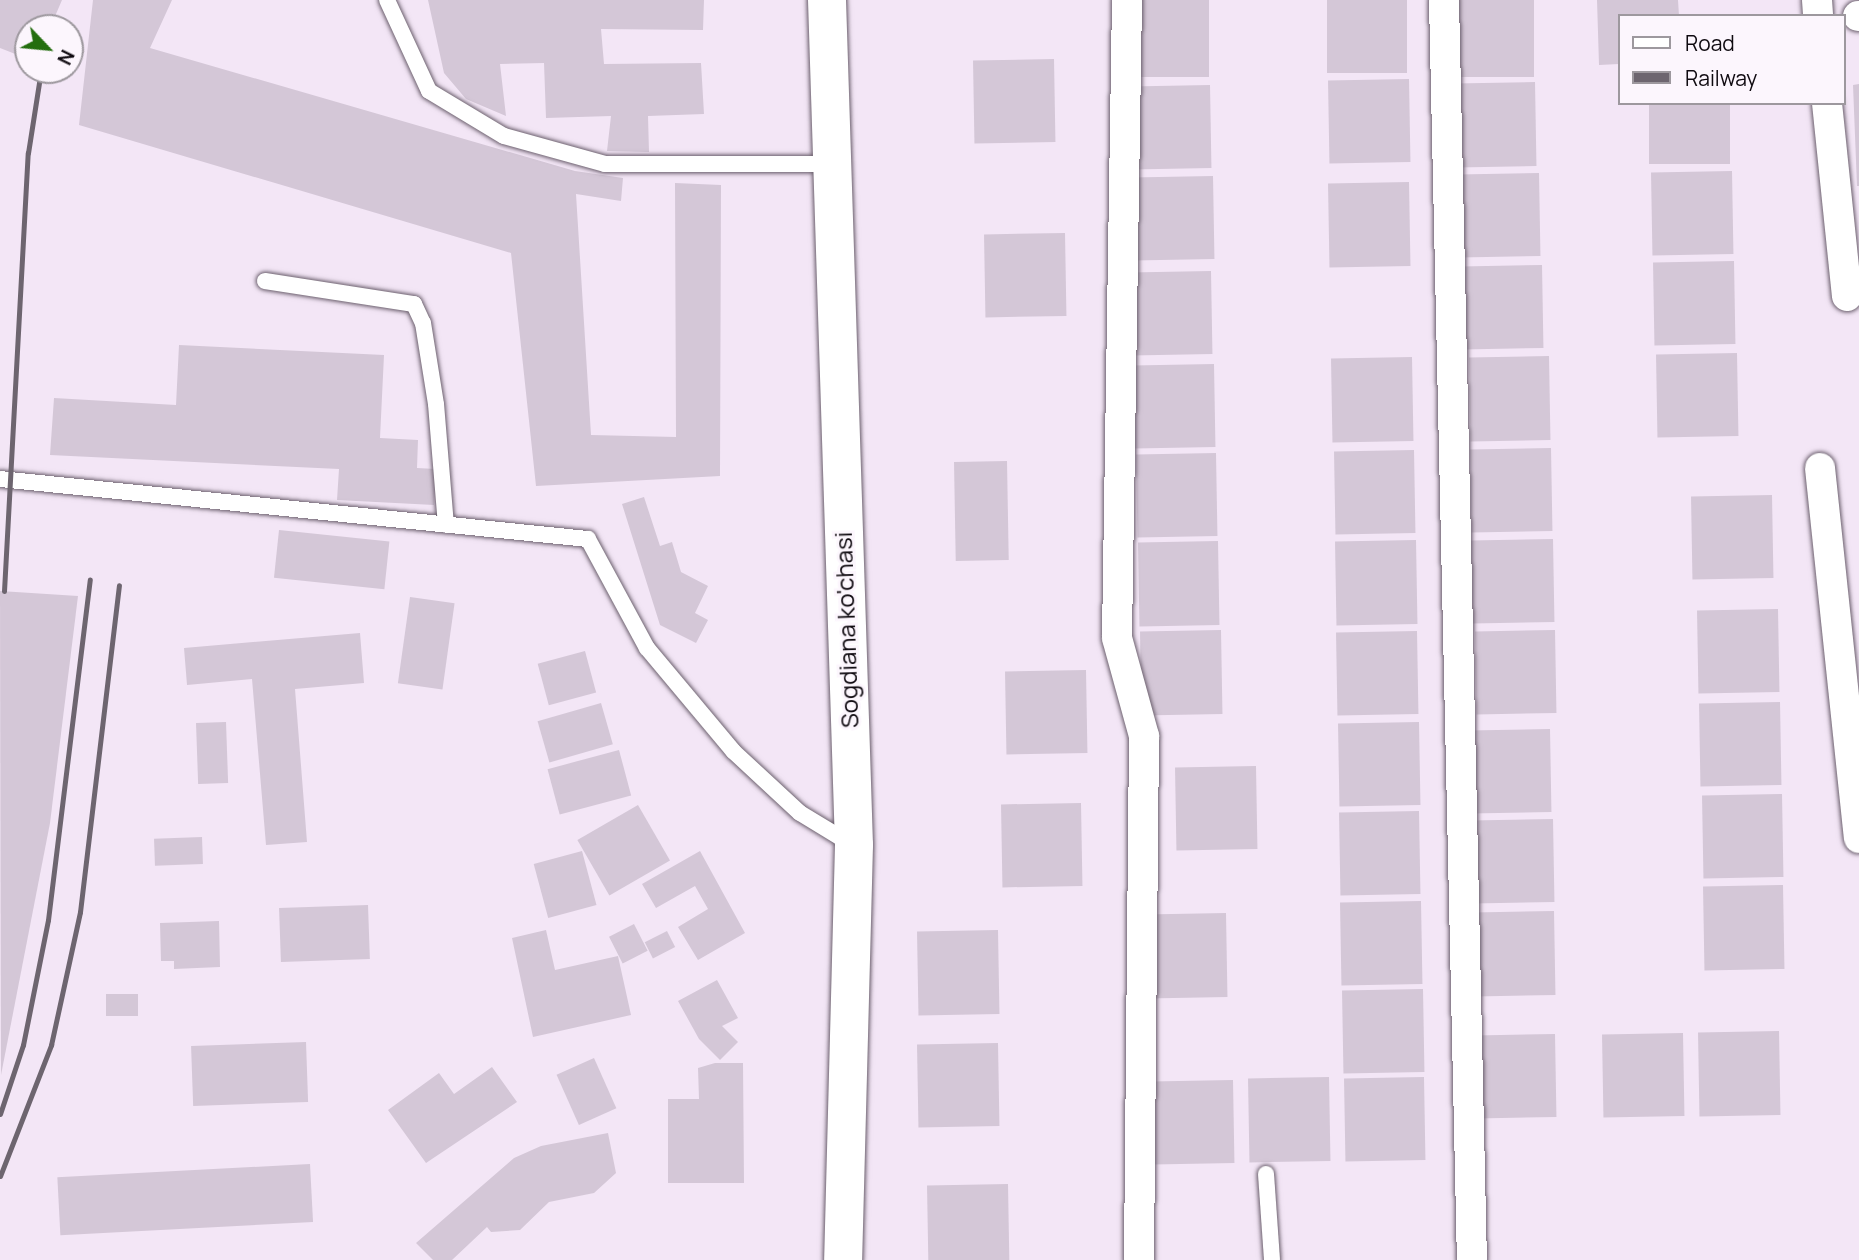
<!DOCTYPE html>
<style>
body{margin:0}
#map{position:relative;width:1859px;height:1260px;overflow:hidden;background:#f3e6f6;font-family:Manrope,sans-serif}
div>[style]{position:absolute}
.building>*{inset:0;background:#d4c7d7;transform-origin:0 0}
.roads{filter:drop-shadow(0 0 2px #6c606e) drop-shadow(0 0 2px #6c606e)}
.lane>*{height:16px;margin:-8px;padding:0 8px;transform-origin:8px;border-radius:8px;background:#fff}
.street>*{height:30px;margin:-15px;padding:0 15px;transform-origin:15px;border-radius:15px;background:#fff}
.secondary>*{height:38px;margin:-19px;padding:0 19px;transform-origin:19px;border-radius:19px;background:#fff}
.rail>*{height:5px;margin:-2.5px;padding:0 2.5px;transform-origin:2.5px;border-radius:2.5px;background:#6d656f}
span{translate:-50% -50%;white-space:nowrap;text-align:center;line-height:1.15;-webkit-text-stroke:6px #fcf6fd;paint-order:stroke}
.street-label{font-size:24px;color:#0f0a10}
.legend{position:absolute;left:1618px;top:14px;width:228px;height:91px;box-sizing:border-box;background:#fcf6fd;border:2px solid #9d989e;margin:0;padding:9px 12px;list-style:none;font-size:21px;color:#0f0a10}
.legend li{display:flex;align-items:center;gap:14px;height:35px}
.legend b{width:35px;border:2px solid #9d989e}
.north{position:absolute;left:14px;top:14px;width:70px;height:70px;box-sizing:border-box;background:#fcf6fd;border:2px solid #9d989e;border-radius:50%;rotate:116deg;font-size:19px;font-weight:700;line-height:28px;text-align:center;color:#0f0a10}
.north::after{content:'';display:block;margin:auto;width:24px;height:32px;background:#246e0f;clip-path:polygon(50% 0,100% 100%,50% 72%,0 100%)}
</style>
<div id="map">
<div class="building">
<div style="clip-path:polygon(0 0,62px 0,50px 28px,28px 28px,28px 59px,0 48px)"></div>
<div style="clip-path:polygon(93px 0,172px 0,150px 48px,575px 171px,623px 178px,621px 201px,576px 194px,591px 435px,676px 437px,675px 183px,721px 185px,720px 476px,536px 486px,511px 253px,79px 125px)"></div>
<div style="clip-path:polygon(428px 0,704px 0,703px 30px,601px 29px,604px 64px,701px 63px,704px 114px,648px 116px,649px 152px,607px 151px,611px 116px,546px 118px,544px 63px,500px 64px,506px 116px,466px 99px,444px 73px)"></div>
<div style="left:1129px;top:0;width:80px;height:77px"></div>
<div style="left:1327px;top:0;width:80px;height:73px"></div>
<div style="left:1453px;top:0;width:81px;height:77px"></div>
<div style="clip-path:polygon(1597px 0,1678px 0,1679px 16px,1619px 16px,1619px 64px,1599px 65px)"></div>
<div style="left:1054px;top:59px;width:83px;height:81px;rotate:89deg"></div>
<div style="left:1409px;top:79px;width:83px;height:81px;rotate:89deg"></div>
<div style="left:1535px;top:82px;width:84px;height:80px;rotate:89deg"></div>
<div style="clip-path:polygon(1859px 84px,1859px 186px,1857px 186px,1853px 85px)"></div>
<div style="left:1210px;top:85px;width:83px;height:80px;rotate:89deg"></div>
<div style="left:1649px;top:103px;width:81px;height:61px"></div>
<div style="left:1732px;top:171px;width:83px;height:81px;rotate:89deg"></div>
<div style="left:1539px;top:173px;width:83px;height:81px;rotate:89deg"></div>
<div style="left:1213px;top:176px;width:83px;height:81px;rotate:89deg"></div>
<div style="left:1409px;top:182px;width:84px;height:81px;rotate:89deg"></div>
<div style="left:1065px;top:233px;width:83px;height:81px;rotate:89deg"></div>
<div style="left:1734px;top:261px;width:83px;height:81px;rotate:89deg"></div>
<div style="left:1542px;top:265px;width:83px;height:81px;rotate:89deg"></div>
<div style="left:1211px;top:271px;width:83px;height:81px;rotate:89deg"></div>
<div style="clip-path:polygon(179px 345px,384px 355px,380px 438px,418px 440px,417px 468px,436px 469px,434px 505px,337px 500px,339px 469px,50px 455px,54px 398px,176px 405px)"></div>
<div style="left:1737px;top:353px;width:83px;height:81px;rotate:89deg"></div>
<div style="left:1549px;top:356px;width:84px;height:80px;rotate:89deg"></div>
<div style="left:1412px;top:357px;width:84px;height:81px;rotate:89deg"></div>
<div style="left:1214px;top:364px;width:83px;height:81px;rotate:89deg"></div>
<div style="left:1551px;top:448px;width:83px;height:81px;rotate:89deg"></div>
<div style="left:1414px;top:450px;width:83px;height:80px;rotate:89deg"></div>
<div style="left:1216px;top:453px;width:83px;height:80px;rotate:89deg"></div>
<div style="left:1007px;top:461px;width:99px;height:53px;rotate:89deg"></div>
<div style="left:1772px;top:495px;width:83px;height:81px;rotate:89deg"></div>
<div style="clip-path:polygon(644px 497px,660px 546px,672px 542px,681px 572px,708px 586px,695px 613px,708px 620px,696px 643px,660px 625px,622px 504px)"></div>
<div style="left:279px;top:530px;width:111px;height:48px;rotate:6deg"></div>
<div style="left:1553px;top:539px;width:83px;height:82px;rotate:89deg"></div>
<div style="left:1416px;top:540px;width:84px;height:81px;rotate:89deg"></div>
<div style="left:1218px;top:541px;width:84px;height:80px;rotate:89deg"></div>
<div style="clip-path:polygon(0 591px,78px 596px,50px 823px,1px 1075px)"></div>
<div style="left:410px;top:597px;width:45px;height:87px;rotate:8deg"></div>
<div style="left:1778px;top:609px;width:83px;height:81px;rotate:89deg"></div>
<div style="left:1221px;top:630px;width:84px;height:81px;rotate:89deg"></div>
<div style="left:1555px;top:630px;width:83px;height:80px;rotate:89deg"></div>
<div style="left:1417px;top:631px;width:83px;height:81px;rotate:89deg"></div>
<div style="clip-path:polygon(360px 633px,364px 683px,295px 689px,307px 842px,266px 845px,252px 679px,187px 685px,184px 648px)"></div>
<div style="left:585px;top:651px;width:43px;height:49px;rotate:75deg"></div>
<div style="left:1086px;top:670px;width:83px;height:81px;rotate:89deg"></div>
<div style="left:1780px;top:702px;width:83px;height:81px;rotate:89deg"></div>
<div style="left:601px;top:703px;width:43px;height:66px;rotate:74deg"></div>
<div style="left:226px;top:722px;width:61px;height:30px;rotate:88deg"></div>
<div style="left:1419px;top:722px;width:83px;height:81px;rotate:89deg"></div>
<div style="left:1550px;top:729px;width:83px;height:81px;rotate:89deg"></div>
<div style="left:619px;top:750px;width:47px;height:74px;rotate:75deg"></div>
<div style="left:1256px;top:766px;width:83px;height:81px;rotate:89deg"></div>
<div style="left:1782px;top:794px;width:83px;height:80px;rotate:89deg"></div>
<div style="left:1081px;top:803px;width:83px;height:80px;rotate:89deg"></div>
<div style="left:638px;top:805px;width:64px;height:70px;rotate:60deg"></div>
<div style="left:1419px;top:811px;width:83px;height:80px;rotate:89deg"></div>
<div style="left:1553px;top:819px;width:83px;height:81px;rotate:89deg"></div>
<div style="left:202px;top:837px;width:27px;height:48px;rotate:88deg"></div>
<div style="left:582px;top:851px;width:56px;height:50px;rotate:75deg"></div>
<div style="clip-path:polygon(700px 851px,745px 933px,698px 960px,678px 927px,708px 909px,695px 886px,656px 908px,642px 884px)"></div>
<div style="left:1783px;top:885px;width:84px;height:80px;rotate:89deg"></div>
<div style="left:1421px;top:901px;width:83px;height:81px;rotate:89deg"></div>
<div style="left:368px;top:905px;width:54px;height:89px;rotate:88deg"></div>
<div style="left:1554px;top:911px;width:84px;height:81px;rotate:89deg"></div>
<div style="left:1226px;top:913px;width:84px;height:81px;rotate:89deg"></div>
<div style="clip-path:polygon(219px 921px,220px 967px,174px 969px,174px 961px,161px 961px,160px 923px)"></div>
<div style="left:634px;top:924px;width:30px;height:28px;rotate:63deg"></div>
<div style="clip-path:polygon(546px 930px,555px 970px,618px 956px,631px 1015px,533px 1037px,512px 938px)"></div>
<div style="left:998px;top:930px;width:84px;height:81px;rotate:89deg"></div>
<div style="left:667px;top:931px;width:18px;height:25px;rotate:63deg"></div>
<div style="clip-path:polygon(717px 980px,738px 1018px,722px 1026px,738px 1042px,720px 1060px,699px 1039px,678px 1001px)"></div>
<div style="left:1423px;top:989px;width:83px;height:81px;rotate:89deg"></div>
<div style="left:106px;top:994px;width:32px;height:22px"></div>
<div style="left:1779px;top:1031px;width:84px;height:81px;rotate:89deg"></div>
<div style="left:1683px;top:1033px;width:83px;height:81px;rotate:89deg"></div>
<div style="left:1555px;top:1034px;width:83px;height:80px;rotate:89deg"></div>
<div style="left:306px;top:1042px;width:60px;height:115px;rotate:88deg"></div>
<div style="left:998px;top:1043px;width:83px;height:81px;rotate:89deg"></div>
<div style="left:594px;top:1058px;width:55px;height:41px;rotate:66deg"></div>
<div style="clip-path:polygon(715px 1063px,743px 1063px,744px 1183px,668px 1183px,668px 1099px,699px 1099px,698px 1068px)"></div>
<div style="clip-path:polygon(492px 1067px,517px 1102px,426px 1163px,388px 1110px,439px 1073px,454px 1094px)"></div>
<div style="left:1329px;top:1077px;width:84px;height:81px;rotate:89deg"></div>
<div style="left:1424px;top:1077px;width:83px;height:80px;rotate:89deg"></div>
<div style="left:1233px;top:1080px;width:83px;height:81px;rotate:89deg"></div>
<div style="clip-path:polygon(608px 1133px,616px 1173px,594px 1193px,549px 1202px,520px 1230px,491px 1232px,487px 1227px,452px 1260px,433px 1260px,416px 1243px,514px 1158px,541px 1146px)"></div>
<div style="left:310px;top:1164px;width:58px;height:253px;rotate:87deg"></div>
<div style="left:1008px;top:1184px;width:76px;height:81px;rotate:89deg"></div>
</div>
<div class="roads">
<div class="lane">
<div style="left:387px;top:0;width:100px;rotate:65.2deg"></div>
<div style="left:429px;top:91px;width:87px;rotate:31deg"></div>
<div style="left:504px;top:136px;width:105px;rotate:15.5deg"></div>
<div style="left:605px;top:164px;width:223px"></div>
<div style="left:265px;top:281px;width:151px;rotate:8.8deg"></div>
<div style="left:414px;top:304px;width:21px;rotate:65deg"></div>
<div style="left:423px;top:323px;width:82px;rotate:80.9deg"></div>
<div style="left:436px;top:404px;width:121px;rotate:85.3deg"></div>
<div style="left:0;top:479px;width:591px;rotate:5.83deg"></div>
<div style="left:588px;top:539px;width:124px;rotate:61.6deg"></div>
<div style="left:647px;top:648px;width:134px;rotate:50.1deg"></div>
<div style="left:733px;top:751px;width:91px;rotate:42.8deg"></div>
<div style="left:800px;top:813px;width:60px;rotate:31.3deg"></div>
<div style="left:1266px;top:1174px;width:86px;rotate:86deg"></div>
</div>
<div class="street">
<div style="left:1127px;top:0;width:638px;rotate:90.9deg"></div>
<div style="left:1117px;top:638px;width:102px;rotate:74.6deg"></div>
<div style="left:1144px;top:736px;width:524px;rotate:90.55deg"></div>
<div style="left:1444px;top:0;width:1260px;rotate:88.73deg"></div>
<div style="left:1817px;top:0;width:16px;rotate:86deg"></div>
<div style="left:1858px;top:16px;width:1px"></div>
<div style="left:1827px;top:103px;width:194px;rotate:84.1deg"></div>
<div style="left:1820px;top:468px;width:372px;rotate:84deg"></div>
</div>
<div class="secondary">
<div style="left:827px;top:0;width:845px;rotate:88.17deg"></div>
<div style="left:854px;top:845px;width:415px;rotate:91.5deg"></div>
</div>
</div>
<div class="rail">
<div style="left:4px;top:591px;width:439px;rotate:-86.9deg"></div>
<div style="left:28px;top:153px;width:84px;rotate:-81.1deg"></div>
<div style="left:0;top:1114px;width:73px;rotate:-71.6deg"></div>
<div style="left:23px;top:1045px;width:127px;rotate:-78.7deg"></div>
<div style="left:48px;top:920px;width:343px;rotate:-83deg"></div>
<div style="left:0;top:1176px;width:141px;rotate:-68.7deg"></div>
<div style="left:51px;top:1045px;width:136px;rotate:-77.7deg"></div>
<div style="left:80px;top:912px;width:329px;rotate:-83.2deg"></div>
</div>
<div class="street-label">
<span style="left:846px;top:630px;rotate:-92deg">Sogdiana ko'chasi</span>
</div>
<ul class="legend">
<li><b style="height:9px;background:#fff"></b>Road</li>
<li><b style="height:9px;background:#6d656f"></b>Railway</li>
</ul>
<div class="north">N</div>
</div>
